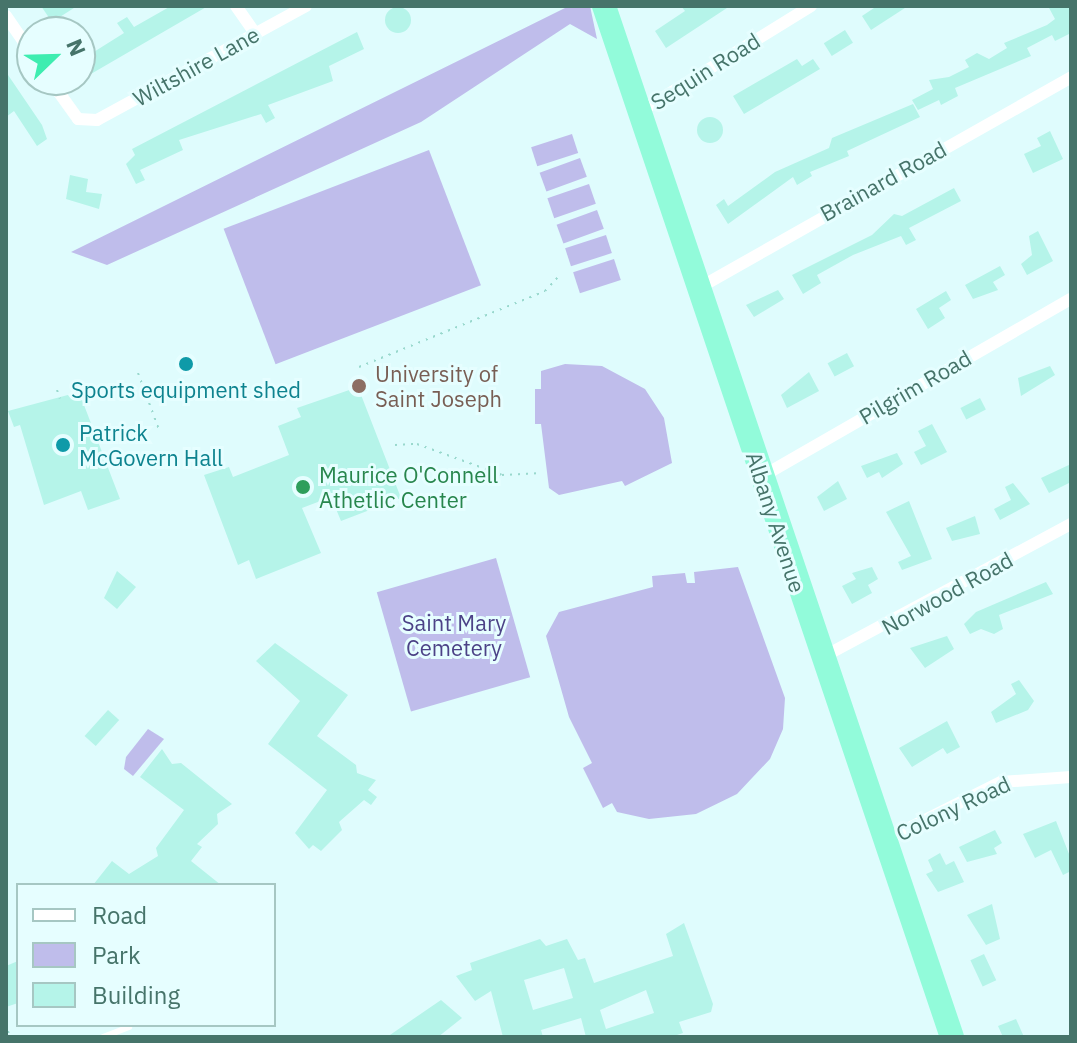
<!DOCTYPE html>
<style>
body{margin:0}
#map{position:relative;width:1077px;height:1043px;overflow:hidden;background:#dffcfd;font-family:"IBM Plex Sans",sans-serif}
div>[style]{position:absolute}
.green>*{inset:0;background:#bfbdeb;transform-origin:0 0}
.building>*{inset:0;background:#b5f4e9;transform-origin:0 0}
.round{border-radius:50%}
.path>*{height:2px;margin-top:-1px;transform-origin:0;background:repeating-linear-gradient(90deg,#99d8cd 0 2px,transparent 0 8px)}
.lane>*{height:6px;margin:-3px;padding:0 3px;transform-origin:3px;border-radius:3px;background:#fff}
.street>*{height:12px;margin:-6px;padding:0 6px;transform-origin:6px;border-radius:6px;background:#fff}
.highway>*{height:24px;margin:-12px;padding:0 12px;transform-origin:12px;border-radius:12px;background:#92fbda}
.dots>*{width:22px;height:22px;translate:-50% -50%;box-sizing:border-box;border:4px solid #e6feff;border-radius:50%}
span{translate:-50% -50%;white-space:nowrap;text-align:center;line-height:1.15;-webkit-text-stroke:6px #e6feff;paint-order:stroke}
.street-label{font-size:22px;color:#46746a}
.education-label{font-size:22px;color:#785e54}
.left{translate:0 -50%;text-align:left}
.culture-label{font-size:22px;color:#0d838f}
.leisure-label{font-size:22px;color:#27864d}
.park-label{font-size:22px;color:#4c4287}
.frame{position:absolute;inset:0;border:8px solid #46746a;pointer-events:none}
.legend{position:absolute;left:16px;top:883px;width:260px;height:144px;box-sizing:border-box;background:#e6feff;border:2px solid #a6c7c3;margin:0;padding:10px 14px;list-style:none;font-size:24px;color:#46746a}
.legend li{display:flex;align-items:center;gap:16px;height:40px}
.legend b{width:40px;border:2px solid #a6c7c3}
.north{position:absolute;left:16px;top:16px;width:80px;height:80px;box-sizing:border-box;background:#e6feff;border:2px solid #a6c7c3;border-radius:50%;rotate:67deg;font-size:22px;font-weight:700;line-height:32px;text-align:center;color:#46746a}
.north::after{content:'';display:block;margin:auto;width:28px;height:36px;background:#3eedb0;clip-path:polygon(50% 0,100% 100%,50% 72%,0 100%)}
</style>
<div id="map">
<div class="green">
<div style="clip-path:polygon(569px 6px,590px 6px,597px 39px,570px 24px,421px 122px,107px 265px,71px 252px)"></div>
<div style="left:572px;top:134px;width:20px;height:43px;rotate:72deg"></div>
<div style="left:429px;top:150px;width:145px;height:220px;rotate:69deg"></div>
<div style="left:580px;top:158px;width:20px;height:43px;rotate:70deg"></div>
<div style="left:589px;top:184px;width:21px;height:44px;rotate:71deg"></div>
<div style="left:597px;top:210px;width:20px;height:43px;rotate:70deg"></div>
<div style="left:606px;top:235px;width:19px;height:43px;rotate:72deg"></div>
<div style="left:614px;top:259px;width:22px;height:43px;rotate:72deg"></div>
<div style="clip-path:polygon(565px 364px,602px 366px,645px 389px,664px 418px,672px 463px,625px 486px,622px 481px,559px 495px,549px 488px,541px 424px,535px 424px,535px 389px,541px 389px,541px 371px)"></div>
<div style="left:496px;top:558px;width:124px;height:124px;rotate:74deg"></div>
<div style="clip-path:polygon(738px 567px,785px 698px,783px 729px,770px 759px,737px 794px,696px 814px,649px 819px,617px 812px,612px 803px,603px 808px,583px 768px,592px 763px,569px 717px,546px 636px,559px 612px,653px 587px,652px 576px,685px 573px,687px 583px,695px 583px,694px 572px)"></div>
<div style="clip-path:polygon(148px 729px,164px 739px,133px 776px,124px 769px,126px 757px)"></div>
</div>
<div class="building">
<div style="clip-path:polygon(41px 6px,77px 6px,52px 22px)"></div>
<div style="clip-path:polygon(171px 6px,208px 6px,84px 78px,80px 41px,89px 55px,124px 33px,117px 23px,127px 17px,134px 27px)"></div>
<div style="clip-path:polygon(681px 6px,730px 6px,666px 48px,655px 31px,685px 11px)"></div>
<div style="clip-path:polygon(877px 6px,908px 6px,871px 30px,862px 16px)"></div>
<div style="clip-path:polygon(1048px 6px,1071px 6px,1071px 33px,1055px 41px,1052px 35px,1027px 48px,1031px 56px,955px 88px,958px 96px,941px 105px,939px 100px,918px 110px,912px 100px,933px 89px,929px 80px,949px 77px,969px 67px,965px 60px,977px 53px,989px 59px,1007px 48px,1004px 43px,1047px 25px,1055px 19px)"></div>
<div class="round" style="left:385px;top:7px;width:26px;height:26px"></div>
<div style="left:845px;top:30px;width:15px;height:25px;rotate:58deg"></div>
<div style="clip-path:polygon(357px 32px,364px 49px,329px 66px,333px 81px,268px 105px,275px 118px,266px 123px,261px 114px,179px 140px,183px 150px,140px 170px,145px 180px,136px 184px,126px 164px,135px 155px,132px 149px)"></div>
<div style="clip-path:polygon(797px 59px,802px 66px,813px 59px,820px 69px,744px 114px,733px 96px)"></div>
<div style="clip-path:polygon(6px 72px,42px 125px,47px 139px,37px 146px,14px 111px,6px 117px)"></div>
<div style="clip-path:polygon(913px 104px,920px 117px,847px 151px,849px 156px,810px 172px,812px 176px,797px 185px,793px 177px,728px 224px,716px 205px,724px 199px,728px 206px,775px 172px,829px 148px,832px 138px)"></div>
<div class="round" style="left:697px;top:117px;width:26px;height:26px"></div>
<div style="clip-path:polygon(1050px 131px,1063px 159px,1033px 173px,1024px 154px,1041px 146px,1037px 138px)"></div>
<div style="clip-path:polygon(70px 175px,88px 179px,86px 192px,102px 194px,99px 209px,66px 199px)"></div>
<div style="clip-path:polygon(954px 188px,961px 201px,909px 228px,916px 240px,906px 245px,901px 236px,853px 255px,817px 275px,821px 283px,803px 294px,792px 275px,872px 235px,894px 214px,902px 216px)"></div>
<div style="clip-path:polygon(1038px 231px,1053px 261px,1027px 275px,1021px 264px,1032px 255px,1029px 236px)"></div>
<div style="clip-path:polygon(1000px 266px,1005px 275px,993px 282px,998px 290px,973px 299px,965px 285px)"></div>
<div style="clip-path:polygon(778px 290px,784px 299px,754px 317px,746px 305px)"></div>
<div style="clip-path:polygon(946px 291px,951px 300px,939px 308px,945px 318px,928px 329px,916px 309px)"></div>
<div style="left:847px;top:353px;width:15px;height:22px;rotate:62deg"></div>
<div style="clip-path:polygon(1050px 366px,1055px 375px,1021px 396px,1018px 378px)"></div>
<div style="clip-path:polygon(809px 372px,819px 391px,787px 408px,781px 395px)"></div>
<div style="clip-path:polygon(358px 387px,401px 498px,341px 521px,331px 497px,302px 508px,321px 553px,256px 579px,249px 560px,238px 565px,204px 475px,229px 467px,233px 477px,289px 455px,278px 426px,301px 417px,297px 408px)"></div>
<div style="clip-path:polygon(79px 392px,120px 499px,88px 510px,81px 491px,44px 505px,20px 425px,14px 427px,8px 411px)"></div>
<div style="left:980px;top:398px;width:13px;height:22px;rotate:63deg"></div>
<div style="clip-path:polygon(932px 424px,947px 452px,921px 465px,914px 452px,926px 446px,918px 431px)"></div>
<div style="clip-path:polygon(897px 453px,903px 464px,882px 478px,879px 472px,867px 478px,861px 466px)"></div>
<div style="clip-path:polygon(1071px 464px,1071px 482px,1049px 493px,1041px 478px)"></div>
<div style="clip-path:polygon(838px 481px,847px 499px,824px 511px,817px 497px)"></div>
<div style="clip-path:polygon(1013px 483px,1030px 504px,1000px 520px,994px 509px,1011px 500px,1005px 487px)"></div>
<div style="clip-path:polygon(909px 501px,932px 559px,902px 570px,898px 562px,911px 556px,886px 512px)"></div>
<div style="clip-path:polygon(975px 516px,980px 534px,952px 541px,946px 528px)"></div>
<div style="clip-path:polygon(872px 567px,878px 579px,868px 585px,872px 593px,852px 604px,842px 586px,856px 579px,852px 573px)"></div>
<div style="clip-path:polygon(117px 571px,136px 587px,117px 609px,104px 598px)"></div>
<div style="clip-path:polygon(1046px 582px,1053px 594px,999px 615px,1003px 629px,994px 634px,981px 629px,970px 634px,964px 624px,976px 612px)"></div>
<div style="clip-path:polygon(947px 636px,954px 649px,925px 668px,910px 648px)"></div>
<div style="clip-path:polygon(275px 643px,348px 695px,317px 736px,356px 765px,357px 773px,376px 780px,368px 790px,377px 797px,371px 805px,364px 800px,339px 822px,342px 830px,321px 851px,313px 845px,309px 849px,295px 833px,327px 790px,268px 744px,300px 701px,256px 661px)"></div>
<div style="clip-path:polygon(1019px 680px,1034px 701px,1028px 710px,996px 723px,991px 712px,1016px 694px,1011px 684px)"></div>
<div style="left:108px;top:710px;width:15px;height:35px;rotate:42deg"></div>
<div style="clip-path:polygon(947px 721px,960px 747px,947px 754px,943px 748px,912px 767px,899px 748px)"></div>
<div style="clip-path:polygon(162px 749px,172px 764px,181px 763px,232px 804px,217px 814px,218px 824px,197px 844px,202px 847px,191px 861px,221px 885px,93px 885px,112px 861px,129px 874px,158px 856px,156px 848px,184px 810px,140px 777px)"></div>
<div style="clip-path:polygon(1056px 821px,1071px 859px,1071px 871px,1063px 875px,1051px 850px,1035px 858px,1023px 834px)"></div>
<div style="clip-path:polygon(995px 830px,1002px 843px,994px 848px,997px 854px,967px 862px,959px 847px)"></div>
<div style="clip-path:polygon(940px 853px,946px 865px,954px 861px,964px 882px,938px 892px,926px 874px,933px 871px,928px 860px)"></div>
<div style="clip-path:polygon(992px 904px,1000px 939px,986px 945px,967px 915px)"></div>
<div style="clip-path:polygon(evenodd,684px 923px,713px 1004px,711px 1012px,679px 1022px,683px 1033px,671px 1037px,586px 1037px,581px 1018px,541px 1030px,543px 1037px,503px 1037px,491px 991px,475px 1001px,456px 976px,472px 970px,470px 963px,540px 939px,546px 946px,567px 939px,578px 960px,585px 958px,594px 983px,673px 956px,666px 934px,684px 923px,564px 968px,573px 998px,533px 1010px,524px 980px,564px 968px,684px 923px,646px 990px,654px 1013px,606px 1029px,600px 1010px,646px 990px)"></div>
<div style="left:984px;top:954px;width:29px;height:15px;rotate:65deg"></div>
<div style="clip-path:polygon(18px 961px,18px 1003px,6px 1007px,6px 966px)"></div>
<div style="clip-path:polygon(441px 1000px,462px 1018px,438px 1037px,387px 1037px)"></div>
<div style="clip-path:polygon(1016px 1019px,1024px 1037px,1003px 1037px,998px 1026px)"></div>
</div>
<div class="path">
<div style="left:359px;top:367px;width:201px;rotate:-22.2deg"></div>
<div style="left:545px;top:291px;width:23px;rotate:-47deg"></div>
<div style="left:138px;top:373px;width:63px;rotate:69.6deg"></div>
<div style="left:57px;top:390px;width:9px;rotate:72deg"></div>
<div style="left:395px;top:445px;width:22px;rotate:-3deg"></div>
<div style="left:417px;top:444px;width:90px;rotate:20deg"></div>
<div style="left:502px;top:475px;width:35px;rotate:-3deg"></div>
<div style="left:8px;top:1031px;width:6px;rotate:72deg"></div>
</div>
<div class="lane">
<div style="left:103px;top:1037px;width:28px;rotate:-21deg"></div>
</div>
<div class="street">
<div style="left:236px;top:6px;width:33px;rotate:55deg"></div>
<div style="left:6px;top:16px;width:46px;rotate:55.6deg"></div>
<div style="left:50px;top:80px;width:48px;rotate:54.3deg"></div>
<div style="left:78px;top:119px;width:19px;rotate:3deg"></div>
<div style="left:97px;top:120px;width:238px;rotate:-28.6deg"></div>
<div style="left:641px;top:111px;width:200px;rotate:-31.7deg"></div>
<div style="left:697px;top:289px;width:430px;rotate:-29.5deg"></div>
<div style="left:761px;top:477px;width:357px;rotate:-29.9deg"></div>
<div style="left:821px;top:658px;width:284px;rotate:-28.2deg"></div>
<div style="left:883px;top:841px;width:132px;rotate:-26.6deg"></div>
<div style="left:1001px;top:782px;width:70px;rotate:-4.1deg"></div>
</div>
<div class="highway">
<div style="left:604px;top:6px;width:1088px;rotate:71.35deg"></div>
</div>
<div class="dots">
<div style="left:186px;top:364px;background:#0f9aa8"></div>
<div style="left:359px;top:386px;background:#8d6e63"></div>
<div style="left:63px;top:445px;background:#0f9aa8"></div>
<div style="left:303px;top:487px;background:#2e9e5b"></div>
</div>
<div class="street-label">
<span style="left:196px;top:66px;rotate:-29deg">Wiltshire Lane</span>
<span style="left:705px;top:71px;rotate:-32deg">Sequin Road</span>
<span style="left:883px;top:181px;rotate:-29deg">Brainard Road</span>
<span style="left:915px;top:387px;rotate:-30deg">Pilgrim Road</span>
<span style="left:776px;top:522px;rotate:72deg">Albany Avenue</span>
<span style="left:947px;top:593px;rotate:-29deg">Norwood Road</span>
<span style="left:953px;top:808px;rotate:-25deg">Colony Road</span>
</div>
<div class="education-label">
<span class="left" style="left:375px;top:386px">University of<br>Saint Joseph</span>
</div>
<div class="culture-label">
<span style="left:186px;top:390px">Sports equipment shed</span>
<span class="left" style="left:79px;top:445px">Patrick<br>McGovern Hall</span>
</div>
<div class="leisure-label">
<span class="left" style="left:319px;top:487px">Maurice O'Connell<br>Athetlic Center</span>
</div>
<div class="park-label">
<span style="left:454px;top:635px">Saint Mary<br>Cemetery</span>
</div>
<div class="frame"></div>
<ul class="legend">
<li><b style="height:10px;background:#fff"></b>Road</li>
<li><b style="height:22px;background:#bfbdeb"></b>Park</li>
<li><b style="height:22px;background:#b5f4e9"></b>Building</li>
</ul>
<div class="north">N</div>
</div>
